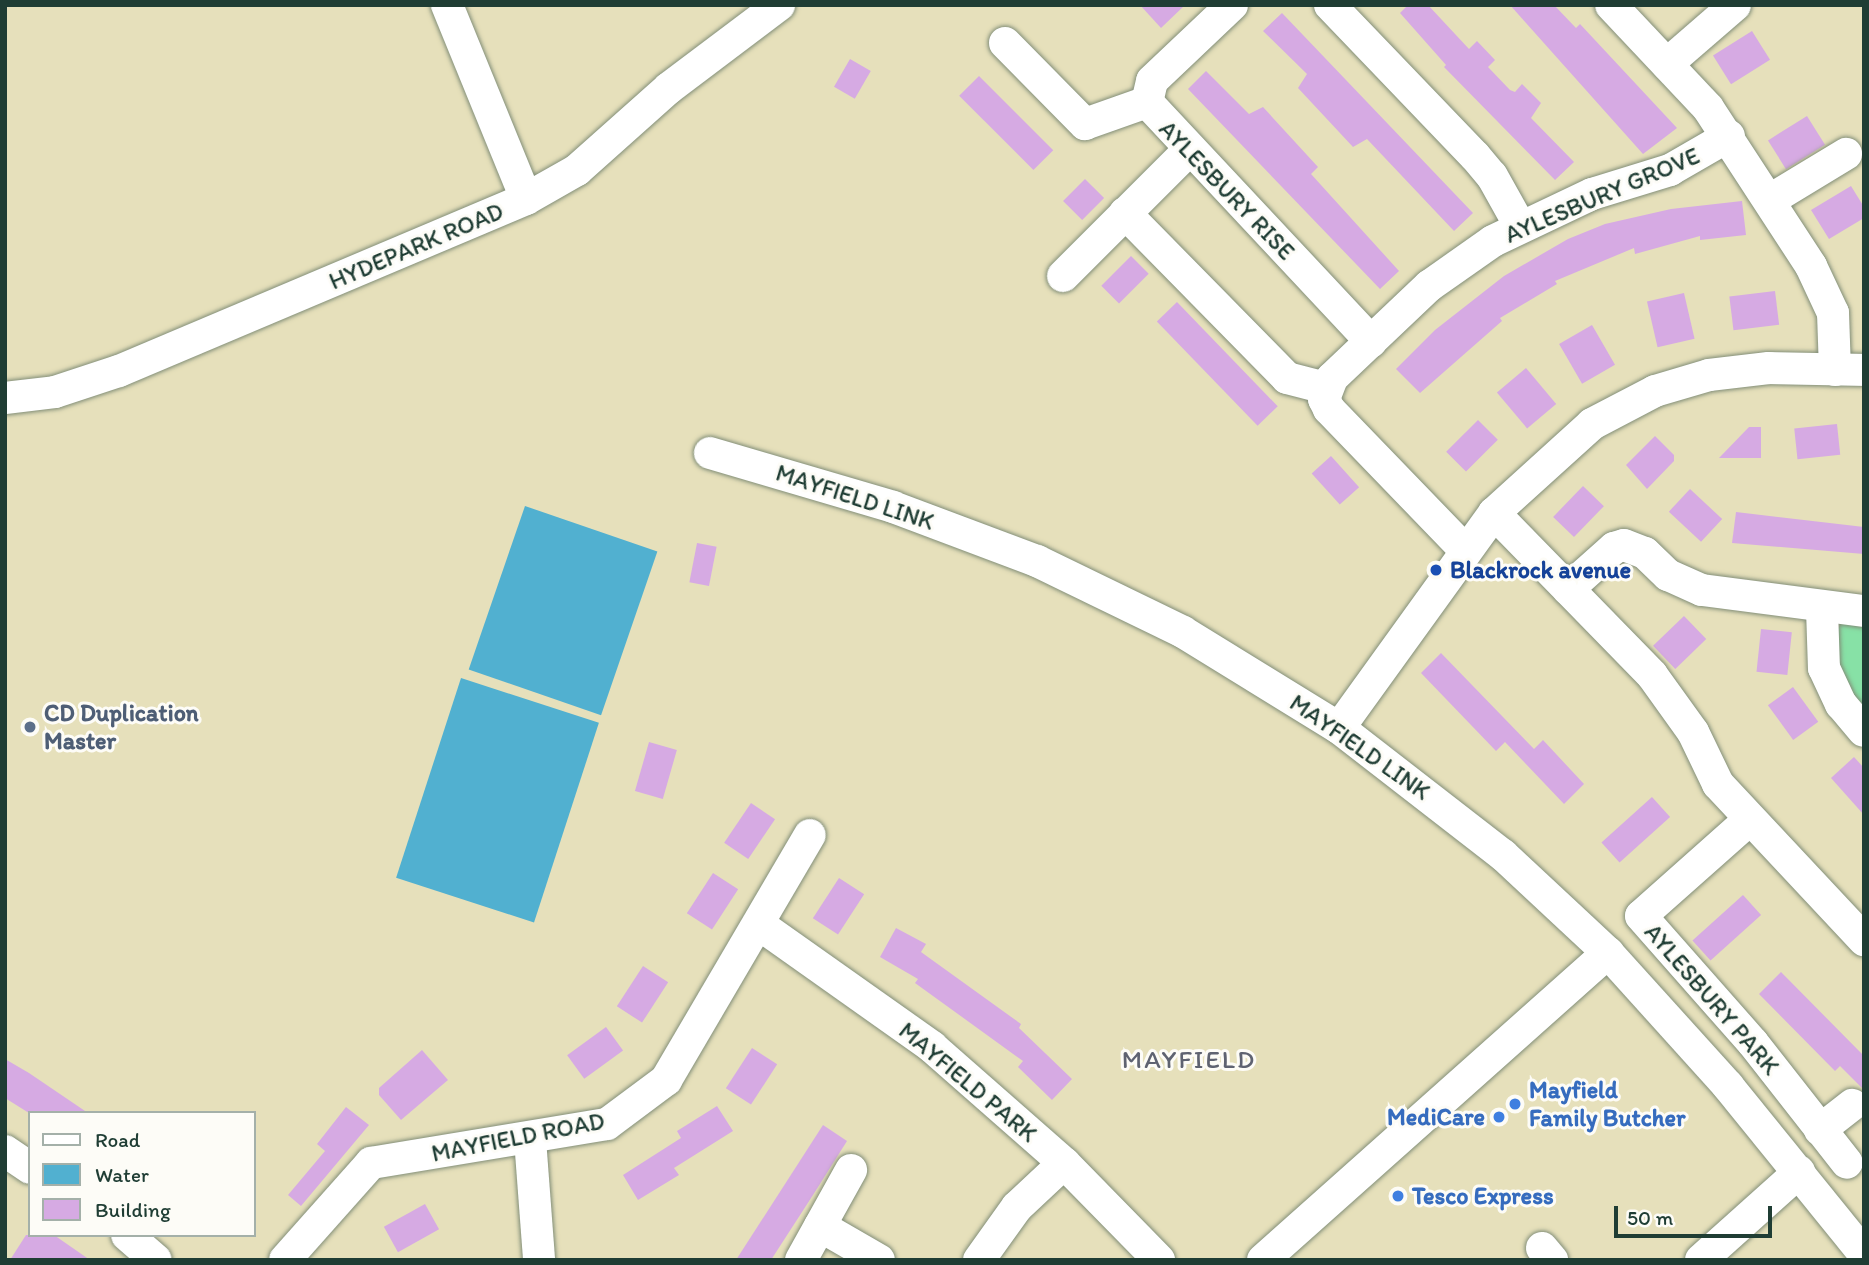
<!DOCTYPE html>
<style>
body{margin:0}
#map{position:relative;width:1869px;height:1265px;overflow:hidden;background:#e6e0bb;font-family:Itim,sans-serif}
div>[style]{position:absolute}
.green>*{inset:0;background:#87e1a6}
.water>*{inset:0;background:#51b0d0;transform-origin:0 0}
.building>*{inset:0;background:#d6aae3;transform-origin:0 0}
.roads{filter:drop-shadow(0 0 2px #828e78) drop-shadow(0 0 2px #828e78)}
.minor>*{height:32px;margin:-16px;padding:0 16px;transform-origin:16px;border-radius:16px;background:#fff}
.dots>*{width:19px;height:19px;translate:-50% -50%;box-sizing:border-box;border:4px solid #fdfcf7;border-radius:50%}
span{translate:-50% -50%;white-space:nowrap;text-align:center;line-height:1.15;-webkit-text-stroke:6px #fdfcf7;paint-order:stroke}
.street-label{font-size:24px;color:#1f3d34}
.transit-label{font-size:24px;color:#164399;font-weight:700}
.left{translate:0 -50%;text-align:left}
.service-label{font-size:24px;color:#4e5e75;font-weight:700}
.shop-label{font-size:24px;color:#366cbe;font-weight:700}
.right{translate:-100% -50%;text-align:right}
.neighbourhood-label{font-size:26px;color:#5f6371;letter-spacing:2px}
.frame{position:absolute;inset:0;border:7px solid #1f3d34;pointer-events:none}
.legend{position:absolute;left:28px;top:1111px;width:228px;height:126px;box-sizing:border-box;background:#fdfcf7;border:2px solid #a4b0a9;margin:0;padding:9px 12px;list-style:none;font-size:21px;color:#1f3d34}
.legend li{display:flex;align-items:center;gap:14px;height:35px}
.legend b{width:35px;border:2px solid #a4b0a9}
.scale{position:absolute;left:1614px;top:1206px;width:158px;height:32px;box-sizing:border-box;border:4px solid #1f3d34;border-top:0;padding-left:9px;font-size:21px;line-height:24px;white-space:nowrap;color:#1f3d34;-webkit-text-stroke:5px #fdfcf7;paint-order:stroke}
</style>
<div id="map">
<div class="green">
<div style="clip-path:polygon(1842px 621px,1864px 621px,1864px 713px,1839px 677px,1833px 638px)"></div>
</div>
<div class="water">
<div style="left:525px;top:506px;width:140px;height:173px;rotate:19deg"></div>
<div style="left:461px;top:678px;width:145px;height:210px;rotate:18deg"></div>
</div>
<div class="building">
<div style="clip-path:polygon(1140px 5px,1185px 5px,1161px 28px)"></div>
<div style="clip-path:polygon(1408px 5px,1428px 5px,1469px 49px,1477px 41px,1495px 60px,1488px 67px,1510px 90px,1515px 92px,1522px 84px,1541px 103px,1531px 118px,1574px 162px,1555px 180px,1444px 67px,1446px 65px,1400px 13px)"></div>
<div style="clip-path:polygon(1510px 5px,1554px 5px,1576px 28px,1580px 24px,1677px 128px,1643px 154px)"></div>
<div style="clip-path:polygon(1282px 13px,1473px 213px,1454px 231px,1367px 139px,1353px 147px,1298px 88px,1307px 74px,1263px 31px)"></div>
<div style="left:1752px;top:31px;width:34px;height:46px;rotate:58deg"></div>
<div style="left:850px;top:59px;width:24px;height:32px;rotate:30deg"></div>
<div style="clip-path:polygon(1206px 71px,1249px 114px,1263px 107px,1318px 167px,1311px 174px,1399px 271px,1380px 289px,1188px 89px)"></div>
<div style="left:979px;top:76px;width:105px;height:28px;rotate:45deg"></div>
<div style="left:1807px;top:116px;width:34px;height:46px;rotate:58deg"></div>
<div style="left:1085px;top:179px;width:27px;height:31px;rotate:45deg"></div>
<div style="clip-path:polygon(1851px 186px,1864px 207px,1864px 218px,1829px 239px,1811px 210px)"></div>
<div style="clip-path:polygon(1742px 201px,1746px 235px,1700px 240px,1700px 236px,1635px 254px,1634px 248px,1555px 281px,1557px 284px,1500px 318px,1502px 321px,1420px 393px,1396px 369px,1435px 330px,1504px 276px,1568px 239px,1605px 224px,1671px 209px)"></div>
<div style="left:1131px;top:256px;width:25px;height:42px;rotate:45deg"></div>
<div style="left:1775px;top:291px;width:34px;height:46px;rotate:83deg"></div>
<div style="left:1684px;top:293px;width:47px;height:38px;rotate:77deg"></div>
<div style="left:1177px;top:302px;width:145px;height:28px;rotate:46deg"></div>
<div style="left:1592px;top:325px;width:46px;height:38px;rotate:60deg"></div>
<div style="left:1526px;top:368px;width:47px;height:38px;rotate:50deg"></div>
<div style="left:1478px;top:420px;width:28px;height:45px;rotate:45deg"></div>
<div style="left:1837px;top:424px;width:31px;height:43px;rotate:84deg"></div>
<div style="clip-path:polygon(1749px 427px,1761px 427px,1761px 458px,1719px 458px)"></div>
<div style="clip-path:polygon(1655px 436px,1674px 455px,1674px 461px,1647px 489px,1626px 465px)"></div>
<div style="left:1331px;top:456px;width:42px;height:26px;rotate:48deg"></div>
<div style="left:1583px;top:486px;width:29px;height:43px;rotate:44deg"></div>
<div style="left:1690px;top:489px;width:44px;height:31px;rotate:43deg"></div>
<div style="clip-path:polygon(1736px 512px,1864px 527px,1864px 554px,1732px 543px)"></div>
<div style="left:697px;top:543px;width:20px;height:40px;rotate:11deg"></div>
<div style="left:1684px;top:616px;width:32px;height:43px;rotate:46deg"></div>
<div style="left:1761px;top:629px;width:31px;height:43px;rotate:6deg"></div>
<div style="clip-path:polygon(1441px 653px,1534px 749px,1543px 740px,1584px 784px,1564px 804px,1505px 742px,1496px 751px,1421px 673px)"></div>
<div style="left:1793px;top:687px;width:43px;height:31px;rotate:54deg"></div>
<div style="left:649px;top:742px;width:29px;height:51px;rotate:16deg"></div>
<div style="clip-path:polygon(1854px 757px,1864px 768px,1864px 815px,1831px 778px)"></div>
<div style="left:1652px;top:797px;width:27px;height:68px;rotate:48deg"></div>
<div style="left:751px;top:803px;width:29px;height:48px;rotate:34deg"></div>
<div style="left:713px;top:873px;width:30px;height:48px;rotate:33deg"></div>
<div style="left:839px;top:878px;width:30px;height:48px;rotate:33deg"></div>
<div style="left:1743px;top:895px;width:27px;height:68px;rotate:48deg"></div>
<div style="clip-path:polygon(896px 928px,926px 944px,921px 952px,1021px 1024px,1019px 1028px,1072px 1079px,1052px 1100px,1018px 1067px,1023px 1061px,915px 983px,918px 979px,880px 957px)"></div>
<div style="left:643px;top:966px;width:30px;height:48px;rotate:33deg"></div>
<div style="clip-path:polygon(1781px 972px,1864px 1056px,1864px 1090px,1840px 1066px,1835px 1071px,1759px 994px)"></div>
<div style="left:606px;top:1027px;width:29px;height:48px;rotate:54deg"></div>
<div style="left:752px;top:1048px;width:30px;height:48px;rotate:33deg"></div>
<div style="clip-path:polygon(422px 1050px,448px 1080px,401px 1120px,379px 1095px,379px 1088px)"></div>
<div style="clip-path:polygon(5px 1059px,29px 1073px,88px 1113px,29px 1113px,5px 1098px)"></div>
<div style="clip-path:polygon(717px 1106px,733px 1131px,674px 1168px,679px 1175px,638px 1200px,623px 1175px,681px 1138px,677px 1131px)"></div>
<div style="clip-path:polygon(346px 1107px,369px 1125px,301px 1206px,288px 1195px,325px 1151px,317px 1144px)"></div>
<div style="clip-path:polygon(823px 1125px,847px 1141px,813px 1195px,771px 1260px,736px 1260px)"></div>
<div style="left:425px;top:1204px;width:29px;height:47px;rotate:61deg"></div>
<div style="clip-path:polygon(26px 1235px,54px 1235px,90px 1260px,10px 1260px)"></div>
</div>
<div class="roads">
<div class="minor">
<div style="left:447px;top:5px;width:209px;rotate:67.8deg"></div>
<div style="left:1232px;top:5px;width:110px;rotate:136.5deg"></div>
<div style="left:1152px;top:81px;width:22px;rotate:103deg"></div>
<div style="left:1147px;top:102px;width:328px;rotate:46.9deg"></div>
<div style="left:1330px;top:5px;width:209px;rotate:46.2deg"></div>
<div style="left:1475px;top:156px;width:26px;rotate:50deg"></div>
<div style="left:1492px;top:176px;width:57px;rotate:60.8deg"></div>
<div style="left:1611px;top:5px;width:141px;rotate:46.7deg"></div>
<div style="left:1708px;top:108px;width:189px;rotate:56.9deg"></div>
<div style="left:1811px;top:266px;width:52px;rotate:64.9deg"></div>
<div style="left:1833px;top:313px;width:57px;rotate:88deg"></div>
<div style="left:1005px;top:43px;width:114px;rotate:45.4deg"></div>
<div style="left:1085px;top:124px;width:66px;rotate:-19.5deg"></div>
<div style="left:1667px;top:64px;width:90px;rotate:-40.9deg"></div>
<div style="left:1770px;top:200px;width:89px;rotate:-31.2deg"></div>
<div style="left:1125px;top:213px;width:231px;rotate:45.5deg"></div>
<div style="left:1287px;top:378px;width:40px;rotate:14.4deg"></div>
<div style="left:1063px;top:276px;width:178px;rotate:-45deg"></div>
<div style="left:5px;top:398px;width:50px;rotate:-6.8deg"></div>
<div style="left:55px;top:392px;width:67px;rotate:-18.2deg"></div>
<div style="left:119px;top:371px;width:442px;rotate:-22.9deg"></div>
<div style="left:526px;top:199px;width:59px;rotate:-29.6deg"></div>
<div style="left:577px;top:170px;width:123px;rotate:-41.7deg"></div>
<div style="left:669px;top:88px;width:138px;rotate:-37deg"></div>
<div style="left:710px;top:453px;width:191px;rotate:16.4deg"></div>
<div style="left:893px;top:507px;width:154px;rotate:20.6deg"></div>
<div style="left:1037px;top:561px;width:162px;rotate:25.9deg"></div>
<div style="left:1183px;top:632px;width:183px;rotate:31.6deg"></div>
<div style="left:1339px;top:728px;width:207px;rotate:37.8deg"></div>
<div style="left:1503px;top:855px;width:144px;rotate:43deg"></div>
<div style="left:1608px;top:953px;width:179px;rotate:47.9deg"></div>
<div style="left:1728px;top:1086px;width:216px;rotate:51deg"></div>
<div style="left:1494px;top:513px;width:226px;rotate:45.7deg"></div>
<div style="left:1652px;top:675px;width:70px;rotate:54.3deg"></div>
<div style="left:1693px;top:732px;width:58px;rotate:64.3deg"></div>
<div style="left:1718px;top:784px;width:214px;rotate:46.9deg"></div>
<div style="left:1465px;top:550px;width:196px;rotate:-134deg"></div>
<div style="left:1329px;top:409px;width:11px;rotate:-117deg"></div>
<div style="left:1324px;top:399px;width:22px;rotate:-69deg"></div>
<div style="left:1332px;top:378px;width:134px;rotate:-43.5deg"></div>
<div style="left:1429px;top:286px;width:78px;rotate:-35.1deg"></div>
<div style="left:1493px;top:241px;width:110px;rotate:-25.4deg"></div>
<div style="left:1592px;top:194px;width:82px;rotate:-17.1deg"></div>
<div style="left:1670px;top:170px;width:68px;rotate:-30deg"></div>
<div style="left:1568px;top:589px;width:62px;rotate:-41.7deg"></div>
<div style="left:1614px;top:548px;width:10px;rotate:-17deg"></div>
<div style="left:1624px;top:545px;width:22px;rotate:21deg"></div>
<div style="left:1645px;top:553px;width:32px;rotate:44deg"></div>
<div style="left:1668px;top:575px;width:37px;rotate:24deg"></div>
<div style="left:1702px;top:590px;width:163px;rotate:7.4deg"></div>
<div style="left:1822px;top:609px;width:59px;rotate:88.1deg"></div>
<div style="left:1824px;top:668px;width:40px;rotate:65deg"></div>
<div style="left:1841px;top:704px;width:35px;rotate:50deg"></div>
<div style="left:1339px;top:728px;width:265px;rotate:-54.2deg"></div>
<div style="left:1494px;top:513px;width:132px;rotate:-42.2deg"></div>
<div style="left:1592px;top:424px;width:71px;rotate:-27.6deg"></div>
<div style="left:1655px;top:391px;width:56px;rotate:-16.5deg"></div>
<div style="left:1709px;top:375px;width:60px;rotate:-6.7deg"></div>
<div style="left:1769px;top:368px;width:95px;rotate:1.2deg"></div>
<div style="left:1749px;top:820px;width:144px;rotate:138.4deg"></div>
<div style="left:1641px;top:916px;width:169px;rotate:48.6deg"></div>
<div style="left:1753px;top:1043px;width:152px;rotate:51.9deg"></div>
<div style="left:760px;top:925px;width:211px;rotate:35.3deg"></div>
<div style="left:932px;top:1047px;width:176px;rotate:41.3deg"></div>
<div style="left:1064px;top:1163px;width:136px;rotate:45.6deg"></div>
<div style="left:1820px;top:1130px;width:41px;rotate:-38deg"></div>
<div style="left:530px;top:1139px;width:121px;rotate:85.7deg"></div>
<div style="left:5px;top:1151px;width:30px;rotate:34deg"></div>
<div style="left:820px;top:1226px;width:68px;rotate:30deg"></div>
<div style="left:127px;top:1235px;width:38px;rotate:41deg"></div>
<div style="left:1542px;top:1248px;width:16px;rotate:50deg"></div>
<div style="left:285px;top:1260px;width:130px;rotate:-48.4deg"></div>
<div style="left:371px;top:1163px;width:239px;rotate:-9.4deg"></div>
<div style="left:607px;top:1124px;width:74px;rotate:-36.7deg"></div>
<div style="left:666px;top:1080px;width:284px;rotate:-59.6deg"></div>
<div style="left:801px;top:1260px;width:103px;rotate:-60.9deg"></div>
<div style="left:979px;top:1260px;width:65px;rotate:-54.4deg"></div>
<div style="left:1017px;top:1207px;width:64px;rotate:-43.1deg"></div>
<div style="left:1263px;top:1260px;width:462px;rotate:-41.7deg"></div>
<div style="left:1701px;top:1260px;width:132px;rotate:-41.9deg"></div>
</div>
</div>
<div class="dots">
<div style="left:1436px;top:570px;background:#1a4fb4"></div>
<div style="left:30px;top:727px;background:#5c6f8a"></div>
<div style="left:1515px;top:1104px;background:#3f7fe0"></div>
<div style="left:1499px;top:1117px;background:#3f7fe0"></div>
<div style="left:1398px;top:1196px;background:#3f7fe0"></div>
</div>
<div class="street-label">
<span style="left:1227px;top:190px;rotate:46deg">AYLESBURY RISE</span>
<span style="left:1602px;top:195px;rotate:-23deg">AYLESBURY GROVE</span>
<span style="left:416px;top:246px;rotate:-23deg">HYDEPARK ROAD</span>
<span style="left:855px;top:497px;rotate:18deg">MAYFIELD LINK</span>
<span style="left:1360px;top:747px;rotate:35deg">MAYFIELD LINK</span>
<span style="left:1712px;top:999px;rotate:49deg">AYLESBURY PARK</span>
<span style="left:968px;top:1082px;rotate:40deg">MAYFIELD PARK</span>
<span style="left:518px;top:1137px;rotate:-11deg">MAYFIELD ROAD</span>
</div>
<div class="transit-label">
<span class="left" style="left:1450px;top:570px">Blackrock avenue</span>
</div>
<div class="service-label">
<span class="left" style="left:44px;top:727px">CD Duplication<br>Master</span>
</div>
<div class="shop-label">
<span class="left" style="left:1529px;top:1104px">Mayfield<br>Family Butcher</span>
<span class="right" style="left:1485px;top:1117px">MediCare</span>
<span class="left" style="left:1412px;top:1196px">Tesco Express</span>
</div>
<div class="neighbourhood-label">
<span style="left:1189px;top:1060px">MAYFIELD</span>
</div>
<div class="frame"></div>
<ul class="legend">
<li><b style="height:9px;background:#fff"></b>Road</li>
<li><b style="height:19px;background:#51b0d0"></b>Water</li>
<li><b style="height:19px;background:#d6aae3"></b>Building</li>
</ul>
<div class="scale">50 m</div>
</div>
